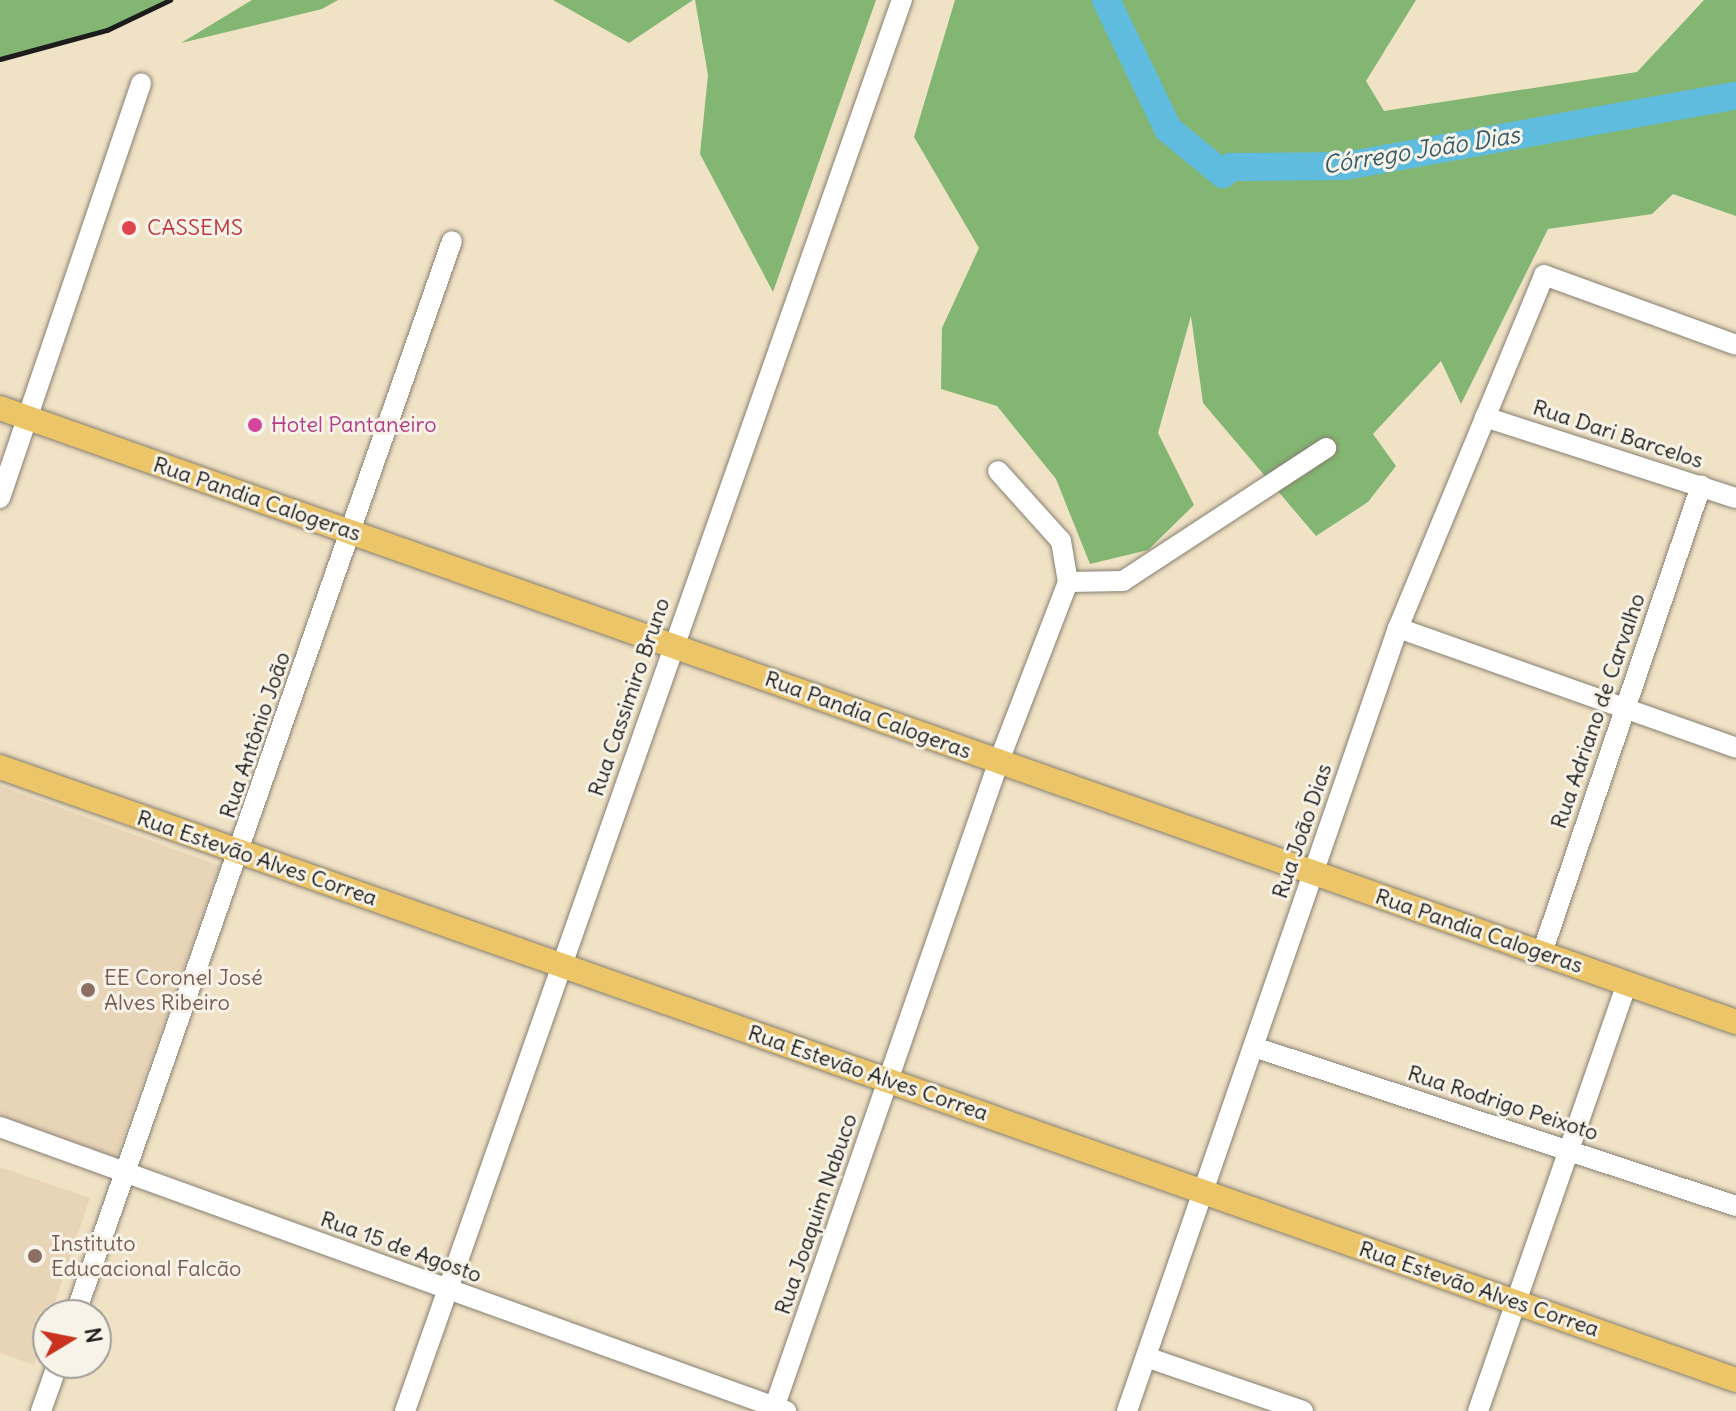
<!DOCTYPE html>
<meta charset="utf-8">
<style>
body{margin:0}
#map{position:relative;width:1736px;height:1411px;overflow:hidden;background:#f0e2c5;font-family:Delius,sans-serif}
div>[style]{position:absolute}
.built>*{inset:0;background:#e8d4b7}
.forest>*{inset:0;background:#82b672}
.river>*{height:28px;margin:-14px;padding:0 14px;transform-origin:14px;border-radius:14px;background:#60bcde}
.roads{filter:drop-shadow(0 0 2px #867f70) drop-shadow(0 0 2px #867f70)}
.minor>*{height:20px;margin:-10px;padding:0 10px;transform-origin:10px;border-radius:10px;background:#fff}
.major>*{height:24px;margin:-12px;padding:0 12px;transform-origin:12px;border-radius:12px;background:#ecc569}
.rail>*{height:5px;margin:-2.5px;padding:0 2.5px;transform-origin:2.5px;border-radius:2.5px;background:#1c1c1c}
.dots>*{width:22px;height:22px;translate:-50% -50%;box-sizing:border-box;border:4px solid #f7f3e8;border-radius:50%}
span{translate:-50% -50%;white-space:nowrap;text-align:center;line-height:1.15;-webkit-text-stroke:6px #f7f3e8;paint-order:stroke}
.health-label{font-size:22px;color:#be3a42}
.left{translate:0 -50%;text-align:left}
.hotel-label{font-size:22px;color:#b23c85}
.street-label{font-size:22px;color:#1c1c1c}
.education-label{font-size:22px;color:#785e54}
.water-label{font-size:24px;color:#375c6a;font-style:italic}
.north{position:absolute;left:32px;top:1299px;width:80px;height:80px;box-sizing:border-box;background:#f7f3e8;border:2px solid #9f9d96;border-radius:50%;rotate:80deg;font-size:22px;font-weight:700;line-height:32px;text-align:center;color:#1c1c1c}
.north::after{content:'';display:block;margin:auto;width:28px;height:36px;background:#c8321e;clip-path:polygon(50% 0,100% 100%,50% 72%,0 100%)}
</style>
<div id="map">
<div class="built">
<div style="clip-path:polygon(0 786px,220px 866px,116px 1157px,0 1115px)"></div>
<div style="clip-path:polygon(0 1167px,90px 1198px,34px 1365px,0 1353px)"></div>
</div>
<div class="forest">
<div style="clip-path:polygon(0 0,170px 0,107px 30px,0 59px)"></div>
<div style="clip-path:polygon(252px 0,338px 0,322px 9px,181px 43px)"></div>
<div style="clip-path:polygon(553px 0,693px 0,629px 43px)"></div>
<div style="clip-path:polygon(695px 0,876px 0,773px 292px,700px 154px,708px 75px)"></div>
<div style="clip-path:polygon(955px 0,1416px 0,1366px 81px,1384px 111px,1637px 72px,1704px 0,1736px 0,1736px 216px,1673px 194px,1652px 214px,1548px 229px,1461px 404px,1441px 361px,1373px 434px,1396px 466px,1368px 502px,1316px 536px,1203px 403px,1191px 316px,1158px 433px,1194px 505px,1148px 550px,1090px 564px,1056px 479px,997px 406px,941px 389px,942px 328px,979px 248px,914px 137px)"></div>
</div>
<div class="river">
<div style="left:1106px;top:0;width:143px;rotate:64.3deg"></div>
<div style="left:1168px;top:129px;width:71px;rotate:39.3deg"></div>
<div style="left:1223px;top:174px;width:11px;rotate:-41deg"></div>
<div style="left:1231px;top:167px;width:114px;rotate:-0.5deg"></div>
<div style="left:1345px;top:166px;width:397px;rotate:-10.2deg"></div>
</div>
<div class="roads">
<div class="minor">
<div style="left:1485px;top:417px;width:264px;rotate:17.9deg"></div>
<div style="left:0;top:498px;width:438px;rotate:-71.2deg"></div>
<div style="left:1068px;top:582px;width:55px;rotate:-1deg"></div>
<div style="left:1123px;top:581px;width:243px;rotate:-33.2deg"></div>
<div style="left:1398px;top:628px;width:359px;rotate:19.5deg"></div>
<div style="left:1542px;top:953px;width:494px;rotate:-71.2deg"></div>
<div style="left:1254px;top:1047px;width:508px;rotate:18.26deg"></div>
<div style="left:0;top:1127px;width:836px;rotate:19.87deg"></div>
<div style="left:75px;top:1315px;width:1138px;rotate:-70.66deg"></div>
<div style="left:1146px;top:1357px;width:166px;rotate:19deg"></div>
<div style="left:41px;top:1411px;width:51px;rotate:-70.5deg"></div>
<div style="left:405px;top:1411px;width:1496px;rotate:-70.6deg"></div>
<div style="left:773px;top:1411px;width:688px;rotate:-70.83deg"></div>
<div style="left:999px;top:761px;width:192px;rotate:-68.9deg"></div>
<div style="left:1068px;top:582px;width:42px;rotate:-99.7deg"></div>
<div style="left:1061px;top:541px;width:94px;rotate:-132deg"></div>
<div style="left:1127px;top:1411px;width:829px;rotate:-70.91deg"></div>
<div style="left:1398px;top:628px;width:382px;rotate:-67.5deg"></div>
<div style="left:1544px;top:275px;width:204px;rotate:20deg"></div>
<div style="left:1478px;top:1411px;width:452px;rotate:-70.8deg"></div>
</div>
<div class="major">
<div style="left:0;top:408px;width:1841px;rotate:19.48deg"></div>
<div style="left:0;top:767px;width:1841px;rotate:19.45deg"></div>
</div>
</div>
<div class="rail">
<div style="left:0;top:59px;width:111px;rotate:-15.2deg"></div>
<div style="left:107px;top:30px;width:70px;rotate:-25.5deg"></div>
</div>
<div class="dots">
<div style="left:129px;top:228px;background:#e0444e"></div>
<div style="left:255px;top:425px;background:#d1479c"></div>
<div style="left:88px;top:990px;background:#8d6e63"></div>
<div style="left:35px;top:1256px;background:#8d6e63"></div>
</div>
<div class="health-label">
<span class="left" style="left:147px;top:228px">CASSEMS</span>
</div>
<div class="hotel-label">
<span class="left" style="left:271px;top:425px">Hotel Pantaneiro</span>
</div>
<div class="street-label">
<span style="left:1618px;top:434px;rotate:18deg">Rua Dari Barcelos</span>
<span style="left:257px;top:499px;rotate:19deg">Rua Pandia Calogeras</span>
<span style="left:629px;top:697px;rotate:-71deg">Rua Cassimiro Bruno</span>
<span style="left:1598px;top:711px;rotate:-71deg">Rua Adriano de Carvalho</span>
<span style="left:868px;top:715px;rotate:20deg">Rua Pandia Calogeras</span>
<span style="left:255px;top:735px;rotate:-71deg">Rua Antônio João</span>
<span style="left:1302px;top:831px;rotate:-71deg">Rua João Dias</span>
<span style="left:257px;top:858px;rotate:19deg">Rua Estevão Alves Correa</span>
<span style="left:1479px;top:931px;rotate:19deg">Rua Pandia Calogeras</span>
<span style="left:868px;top:1073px;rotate:19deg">Rua Estevão Alves Correa</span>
<span style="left:1503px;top:1103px;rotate:18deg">Rua Rodrigo Peixoto</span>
<span style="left:816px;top:1214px;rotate:-71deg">Rua Joaquim Nabuco</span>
<span style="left:401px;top:1247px;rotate:20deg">Rua 15 de Agosto</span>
<span style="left:1479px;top:1289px;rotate:19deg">Rua Estevão Alves Correa</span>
</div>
<div class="education-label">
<span class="left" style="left:104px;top:990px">EE Coronel José<br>Alves Ribeiro</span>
<span class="left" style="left:51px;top:1256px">Instituto<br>Educacional Falcão</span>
</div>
<div class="water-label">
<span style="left:1421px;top:150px;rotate:-9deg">Córrego João Dias</span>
</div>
<div class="north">N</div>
</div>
